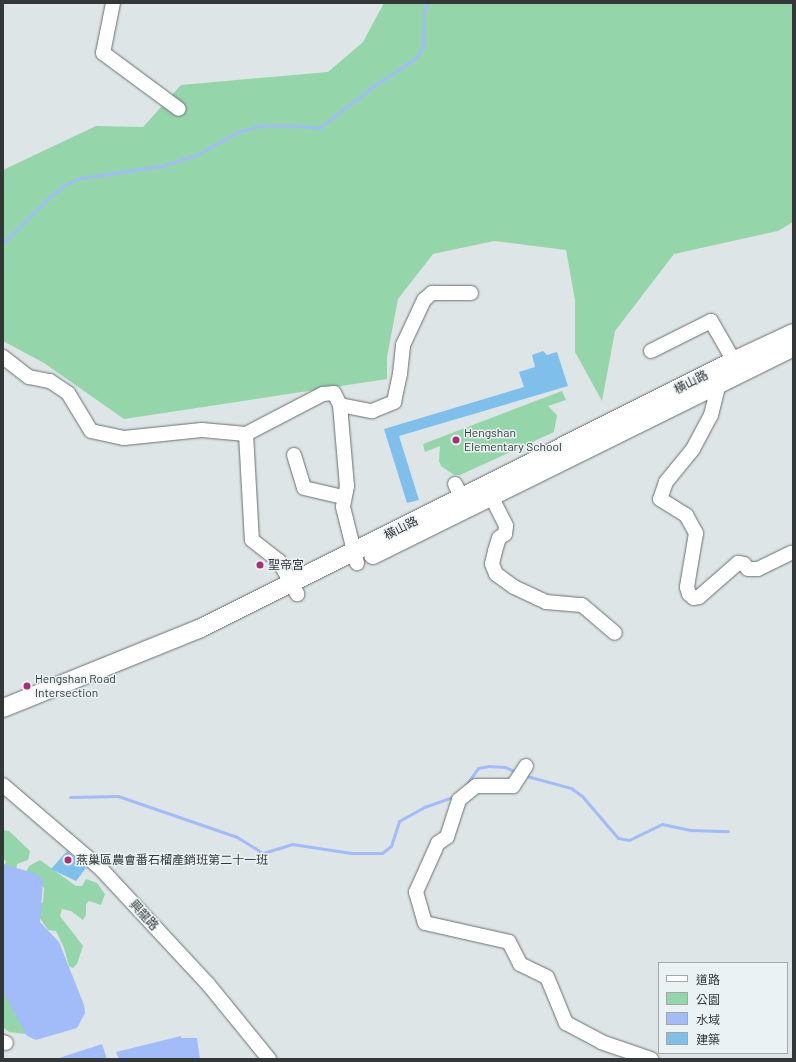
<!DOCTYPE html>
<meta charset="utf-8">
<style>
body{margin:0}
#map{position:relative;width:796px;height:1062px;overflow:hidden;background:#dee5e6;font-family:Barlow,"Noto Sans TC",sans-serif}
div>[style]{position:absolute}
.green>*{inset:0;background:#94d5a9}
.water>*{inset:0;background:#a1bcf8}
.stream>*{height:3px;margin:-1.5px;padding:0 1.5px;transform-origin:1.5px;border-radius:1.5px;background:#a1bcf8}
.building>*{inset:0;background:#7ec0eb}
.roads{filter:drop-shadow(0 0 1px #696f70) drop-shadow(0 0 1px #696f70)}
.minor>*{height:14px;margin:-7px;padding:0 7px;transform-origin:7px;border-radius:7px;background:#fff}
.major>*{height:18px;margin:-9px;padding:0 9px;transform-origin:9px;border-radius:9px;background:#fff}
.dots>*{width:11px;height:11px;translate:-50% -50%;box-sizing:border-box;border:2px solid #ebf2f3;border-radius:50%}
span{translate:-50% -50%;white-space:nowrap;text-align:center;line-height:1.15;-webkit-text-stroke:3px #ebf2f3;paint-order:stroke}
.street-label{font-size:12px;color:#343737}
.poi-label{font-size:12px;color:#343737}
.left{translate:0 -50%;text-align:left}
.frame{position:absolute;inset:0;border:4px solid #343737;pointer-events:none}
.legend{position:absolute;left:658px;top:962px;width:130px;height:92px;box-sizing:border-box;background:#ebf2f3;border:1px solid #a2a7a8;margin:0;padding:5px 7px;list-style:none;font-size:12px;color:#343737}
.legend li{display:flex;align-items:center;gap:8px;height:20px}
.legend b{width:20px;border:1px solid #a2a7a8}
</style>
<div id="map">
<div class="green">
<div style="clip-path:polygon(384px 3px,793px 3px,793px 222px,778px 231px,674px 254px,615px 331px,602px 401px,575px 352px,575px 300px,566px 250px,494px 241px,433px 254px,398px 299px,387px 357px,387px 379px,124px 419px,44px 363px,3px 341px,3px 170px,96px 126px,143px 127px,181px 85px,328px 72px,363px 42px)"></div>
<div style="clip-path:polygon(562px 391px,566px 400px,548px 406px,557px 415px,554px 432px,460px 475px,454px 475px,441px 466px,439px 461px,440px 446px,425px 452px,423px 444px)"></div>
<div style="clip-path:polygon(3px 830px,9px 831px,30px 851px,28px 860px,17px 864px,16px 871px,3px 868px,6px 862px,3px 858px)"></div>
<div style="clip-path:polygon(40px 860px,76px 886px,82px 886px,86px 879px,97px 883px,105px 894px,101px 905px,89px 901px,86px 904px,86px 915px,83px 920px,71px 911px,62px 909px,60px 916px,83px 946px,77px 964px,73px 968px,69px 966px,64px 948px,56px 931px,48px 930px,37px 914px,38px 906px,43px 902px,44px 888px,26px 872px,29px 866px)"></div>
<div style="clip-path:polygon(3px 987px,33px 1035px,9px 1032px,3px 1027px)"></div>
</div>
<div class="water">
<div style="clip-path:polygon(3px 864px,37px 874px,43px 881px,40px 922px,59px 942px,84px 1005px,85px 1013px,77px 1028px,36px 1040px,27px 1036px,3px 992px)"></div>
<div style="clip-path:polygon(181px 1036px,181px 1038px,197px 1038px,200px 1059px,119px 1059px,116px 1052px)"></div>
<div style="clip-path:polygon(102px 1044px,107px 1059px,56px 1059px)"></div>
</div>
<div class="stream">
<div style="left:3px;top:243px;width:58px;rotate:-45deg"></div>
<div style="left:44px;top:202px;width:25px;rotate:-40deg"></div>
<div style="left:63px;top:186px;width:19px;rotate:-25deg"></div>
<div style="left:80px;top:178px;width:83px;rotate:-8.3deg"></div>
<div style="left:162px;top:166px;width:38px;rotate:-18deg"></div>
<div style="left:198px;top:154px;width:46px;rotate:-28.8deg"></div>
<div style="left:238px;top:132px;width:22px;rotate:-16deg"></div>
<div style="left:259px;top:126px;width:27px;rotate:-2deg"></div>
<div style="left:286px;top:125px;width:33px;rotate:5deg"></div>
<div style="left:319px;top:128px;width:71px;rotate:-37.5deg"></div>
<div style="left:375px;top:85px;width:49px;rotate:-33.4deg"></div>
<div style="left:416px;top:58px;width:13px;rotate:-58deg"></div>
<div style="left:423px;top:47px;width:38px;rotate:-88deg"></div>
<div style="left:424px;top:9px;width:7px;rotate:-56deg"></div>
<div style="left:523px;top:775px;width:50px;rotate:15.2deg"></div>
<div style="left:571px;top:788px;width:14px;rotate:36deg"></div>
<div style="left:582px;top:796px;width:55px;rotate:49.4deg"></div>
<div style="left:618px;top:838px;width:11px;rotate:10deg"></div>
<div style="left:629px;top:840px;width:37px;rotate:-26deg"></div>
<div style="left:662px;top:824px;width:30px;rotate:12deg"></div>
<div style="left:691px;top:830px;width:37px;rotate:2deg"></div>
<div style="left:464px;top:788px;width:24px;rotate:-55deg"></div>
<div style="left:478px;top:768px;width:11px;rotate:-10deg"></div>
<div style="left:489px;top:766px;width:16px;rotate:4deg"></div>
<div style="left:505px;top:767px;width:12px;rotate:24deg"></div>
<div style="left:70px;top:797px;width:48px;rotate:-1.2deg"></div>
<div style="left:118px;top:796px;width:126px;rotate:19deg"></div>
<div style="left:237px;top:837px;width:31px;rotate:32deg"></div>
<div style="left:263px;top:853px;width:30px;rotate:-17deg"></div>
<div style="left:292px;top:844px;width:60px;rotate:8.7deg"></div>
<div style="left:351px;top:853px;width:31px"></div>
<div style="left:382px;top:853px;width:11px;rotate:-38deg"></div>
<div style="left:391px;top:846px;width:26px;rotate:-72deg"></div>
<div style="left:399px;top:821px;width:29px;rotate:-29deg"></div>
<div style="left:424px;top:807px;width:34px;rotate:-19deg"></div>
</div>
<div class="building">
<div style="clip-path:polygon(543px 351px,547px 355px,557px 352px,568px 386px,399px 436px,419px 500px,407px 503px,384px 429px,524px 387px,519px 372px,535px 367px,532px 355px)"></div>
<div style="clip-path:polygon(67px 851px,86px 868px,76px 881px,51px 869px)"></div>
</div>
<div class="roads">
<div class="minor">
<div style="left:113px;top:3px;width:51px;rotate:101.3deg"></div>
<div style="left:103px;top:53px;width:94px;rotate:36.4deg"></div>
<div style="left:651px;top:351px;width:67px;rotate:-26.6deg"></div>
<div style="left:711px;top:321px;width:54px;rotate:60.1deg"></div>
<div style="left:3px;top:357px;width:33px;rotate:38deg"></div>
<div style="left:29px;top:377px;width:21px;rotate:11deg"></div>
<div style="left:50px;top:381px;width:22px;rotate:34deg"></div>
<div style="left:68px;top:393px;width:44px;rotate:58.8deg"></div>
<div style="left:91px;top:431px;width:34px;rotate:12deg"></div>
<div style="left:124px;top:438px;width:78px;rotate:-5.9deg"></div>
<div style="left:202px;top:430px;width:44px;rotate:5.2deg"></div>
<div style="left:246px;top:434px;width:87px;rotate:-27.5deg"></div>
<div style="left:323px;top:394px;width:11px;rotate:-5deg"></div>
<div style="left:334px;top:393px;width:13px;rotate:63deg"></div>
<div style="left:340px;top:405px;width:81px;rotate:85.1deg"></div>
<div style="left:347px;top:486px;width:21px;rotate:101deg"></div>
<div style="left:343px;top:507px;width:58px;rotate:76deg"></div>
<div style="left:719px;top:383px;width:33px;rotate:104deg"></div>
<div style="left:711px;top:415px;width:38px;rotate:118deg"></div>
<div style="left:693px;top:449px;width:43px;rotate:129.3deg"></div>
<div style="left:666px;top:482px;width:18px;rotate:109deg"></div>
<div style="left:660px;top:499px;width:31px;rotate:32deg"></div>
<div style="left:686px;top:515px;width:21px;rotate:61deg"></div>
<div style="left:696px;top:533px;width:55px;rotate:99.5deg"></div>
<div style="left:687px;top:587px;width:7px;rotate:74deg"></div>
<div style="left:689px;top:594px;width:6px;rotate:39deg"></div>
<div style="left:694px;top:598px;width:5px;rotate:-11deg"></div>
<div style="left:699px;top:597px;width:52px;rotate:-41.1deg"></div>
<div style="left:738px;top:563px;width:6px;rotate:9deg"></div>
<div style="left:744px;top:564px;width:6px;rotate:51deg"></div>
<div style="left:748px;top:569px;width:10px"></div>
<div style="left:758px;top:569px;width:37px;rotate:-26deg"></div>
<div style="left:340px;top:405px;width:33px;rotate:11deg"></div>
<div style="left:372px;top:411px;width:24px;rotate:-22deg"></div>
<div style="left:394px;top:402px;width:29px;rotate:-78deg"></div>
<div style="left:400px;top:374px;width:29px;rotate:-84deg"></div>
<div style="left:403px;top:345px;width:50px;rotate:-65deg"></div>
<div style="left:424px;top:300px;width:11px;rotate:-41deg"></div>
<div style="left:432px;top:293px;width:39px"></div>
<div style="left:246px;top:434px;width:106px;rotate:86.8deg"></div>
<div style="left:252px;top:540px;width:34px;rotate:38deg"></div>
<div style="left:279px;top:561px;width:38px;rotate:61deg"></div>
<div style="left:294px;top:455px;width:34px;rotate:73deg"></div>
<div style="left:304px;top:488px;width:40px;rotate:13deg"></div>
<div style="left:455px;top:484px;width:25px;rotate:63deg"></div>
<div style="left:492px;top:498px;width:31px;rotate:63deg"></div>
<div style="left:506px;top:526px;width:8px;rotate:97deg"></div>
<div style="left:505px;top:534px;width:7px;rotate:146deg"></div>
<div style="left:499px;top:538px;width:14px;rotate:107deg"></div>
<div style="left:495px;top:551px;width:13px;rotate:103deg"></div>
<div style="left:492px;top:564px;width:11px;rotate:68deg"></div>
<div style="left:496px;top:574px;width:22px;rotate:36deg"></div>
<div style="left:514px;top:587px;width:35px;rotate:25deg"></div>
<div style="left:546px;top:602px;width:36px;rotate:5deg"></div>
<div style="left:582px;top:605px;width:43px;rotate:40.3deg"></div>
<div style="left:526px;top:766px;width:24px;rotate:123deg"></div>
<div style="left:513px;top:786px;width:37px;rotate:180deg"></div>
<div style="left:476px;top:786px;width:22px;rotate:141deg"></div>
<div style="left:459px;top:800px;width:39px;rotate:108deg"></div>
<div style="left:447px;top:837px;width:11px;rotate:146deg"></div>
<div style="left:438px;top:843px;width:54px;rotate:114.2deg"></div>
<div style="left:416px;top:892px;width:32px;rotate:74deg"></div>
<div style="left:425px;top:923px;width:86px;rotate:12.7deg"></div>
<div style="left:509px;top:942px;width:25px;rotate:63deg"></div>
<div style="left:520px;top:964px;width:30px;rotate:26deg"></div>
<div style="left:547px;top:977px;width:50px;rotate:67.6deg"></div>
<div style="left:566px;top:1023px;width:40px;rotate:28deg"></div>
<div style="left:601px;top:1042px;width:53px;rotate:18.8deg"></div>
<div style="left:3px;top:785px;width:130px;rotate:40.6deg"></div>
<div style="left:102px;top:870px;width:156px;rotate:47.1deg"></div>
<div style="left:208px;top:984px;width:97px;rotate:50.9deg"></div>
<div style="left:3px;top:1042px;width:3px;rotate:18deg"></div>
</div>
<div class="major">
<div style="left:373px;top:555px;width:469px;rotate:-26.3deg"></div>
<div style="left:3px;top:708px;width:211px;rotate:-22deg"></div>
<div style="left:199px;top:629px;width:597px;rotate:-26.65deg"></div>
<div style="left:733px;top:361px;width:66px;rotate:-25deg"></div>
</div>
</div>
<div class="dots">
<div style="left:456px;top:440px;background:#ad2b77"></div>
<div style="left:260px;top:565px;background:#ad2b77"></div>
<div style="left:27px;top:686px;background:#ad2b77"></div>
<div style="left:68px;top:860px;background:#ad2b77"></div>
</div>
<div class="street-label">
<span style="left:691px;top:382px;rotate:-27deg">橫山路</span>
<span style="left:401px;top:528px;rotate:-27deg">橫山路</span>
<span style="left:144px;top:915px;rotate:47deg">興龍路</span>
</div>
<div class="poi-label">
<span class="left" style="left:464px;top:440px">Hengshan<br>Elementary School</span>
<span class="left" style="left:268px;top:565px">聖帝宮</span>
<span class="left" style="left:35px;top:686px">Hengshan Road<br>Intersection</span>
<span class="left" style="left:76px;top:860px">燕巢區農會番石榴產銷班第二十一班</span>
</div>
<div class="frame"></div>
<ul class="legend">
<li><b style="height:5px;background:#fff"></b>道路</li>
<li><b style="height:11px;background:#94d5a9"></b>公園</li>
<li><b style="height:11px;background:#a1bcf8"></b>水域</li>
<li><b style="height:11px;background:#7ec0eb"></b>建築</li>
</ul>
</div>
